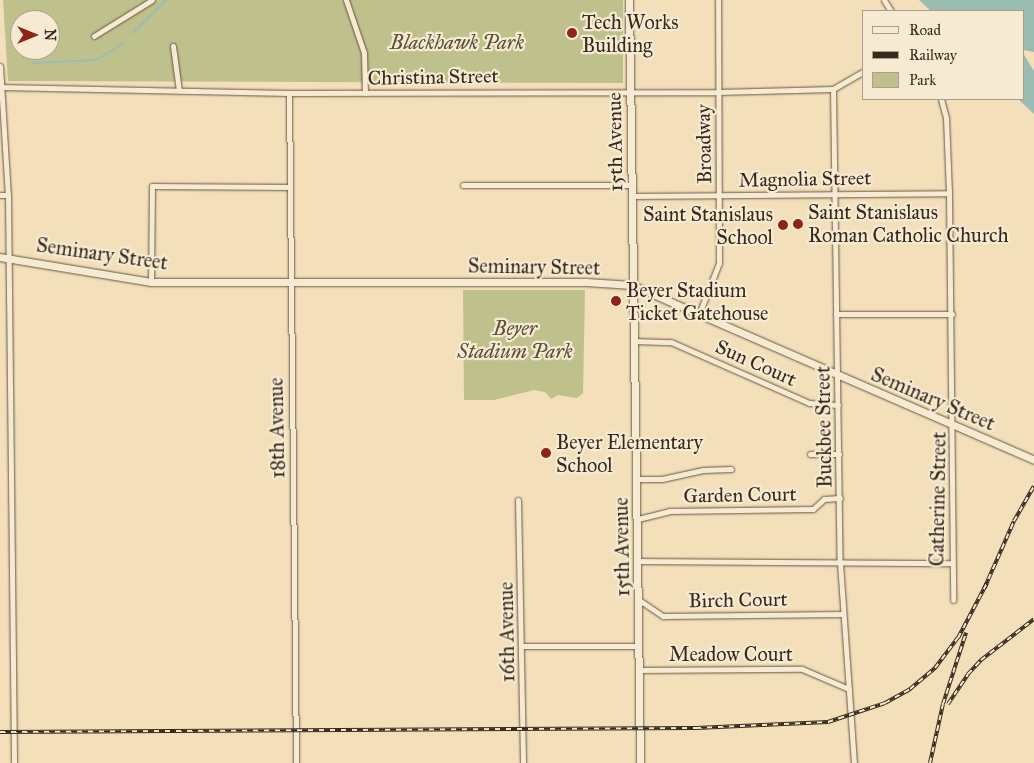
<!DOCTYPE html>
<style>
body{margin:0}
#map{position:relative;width:1034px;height:763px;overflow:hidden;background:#f3dfb9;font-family:"IM FELL Great Primer",serif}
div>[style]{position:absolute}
.green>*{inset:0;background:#bfc18c}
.water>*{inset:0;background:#9bbcb1}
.stream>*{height:2px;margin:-1px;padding:0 1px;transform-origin:1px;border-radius:1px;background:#9bbcb1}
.roads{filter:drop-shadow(0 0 1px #665743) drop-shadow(0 0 1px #665743)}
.street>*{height:5px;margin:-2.5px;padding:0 2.5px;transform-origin:2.5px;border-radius:2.5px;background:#f7ead2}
.secondary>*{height:7px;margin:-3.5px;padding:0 3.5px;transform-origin:3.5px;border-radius:3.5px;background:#f7ead2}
.rail>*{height:4px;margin-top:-2px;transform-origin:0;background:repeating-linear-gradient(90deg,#f7ead2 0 5.5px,#372a1c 0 11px);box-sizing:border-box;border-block:1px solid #372a1c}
.dots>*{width:14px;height:14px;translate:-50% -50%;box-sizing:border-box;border:2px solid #f7ead2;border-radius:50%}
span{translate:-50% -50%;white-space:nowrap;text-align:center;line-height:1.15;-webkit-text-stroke:4.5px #f7ead2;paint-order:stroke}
.poi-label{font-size:20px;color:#372a1c}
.left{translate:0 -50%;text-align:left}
.right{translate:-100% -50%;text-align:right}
.park-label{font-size:20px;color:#595038;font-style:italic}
.street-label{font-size:20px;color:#372a1c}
.legend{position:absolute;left:862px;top:10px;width:162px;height:90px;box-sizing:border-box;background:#f7ead2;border:1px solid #aa9d89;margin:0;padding:6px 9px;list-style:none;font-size:15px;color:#372a1c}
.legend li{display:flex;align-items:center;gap:10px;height:25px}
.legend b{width:25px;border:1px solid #aa9d89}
.north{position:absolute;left:10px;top:10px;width:50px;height:50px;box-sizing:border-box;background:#f7ead2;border:1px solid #aa9d89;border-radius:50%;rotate:90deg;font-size:14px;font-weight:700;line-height:20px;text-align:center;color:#372a1c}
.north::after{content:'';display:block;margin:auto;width:18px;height:22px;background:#8f2418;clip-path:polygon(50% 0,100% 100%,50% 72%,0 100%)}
</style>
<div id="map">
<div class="green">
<div style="clip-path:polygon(evenodd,3px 0,623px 0,623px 83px,8px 81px,3px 0,20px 20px,50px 20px,50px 50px,20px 50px,20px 20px)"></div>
<div style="clip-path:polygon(463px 290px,585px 290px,583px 393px,577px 398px,558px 395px,551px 399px,545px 392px,534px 390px,494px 400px,464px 400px)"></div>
</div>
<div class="water">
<div style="clip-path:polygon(919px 0,1034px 0,1034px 52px,1023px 50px,1023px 11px,931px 11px)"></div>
<div style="clip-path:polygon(1023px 53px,1034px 71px,1034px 114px,1018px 99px,1023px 99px)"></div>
</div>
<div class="stream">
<div style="left:133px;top:33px;width:47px;rotate:-45deg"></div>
<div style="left:33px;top:63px;width:63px;rotate:-2.7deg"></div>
<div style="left:96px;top:60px;width:33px;rotate:-31deg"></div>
</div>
<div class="roads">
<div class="street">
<div style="left:346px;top:0;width:56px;rotate:71.2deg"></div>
<div style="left:364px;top:53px;width:40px;rotate:88.6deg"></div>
<div style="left:884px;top:0;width:13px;rotate:58deg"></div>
<div style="left:94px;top:36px;width:68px;rotate:-31.8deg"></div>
<div style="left:173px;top:46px;width:45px;rotate:82.4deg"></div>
<div style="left:0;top:66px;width:129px;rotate:86.5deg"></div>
<div style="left:8px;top:195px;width:568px;rotate:89.39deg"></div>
<div style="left:0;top:87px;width:289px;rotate:1.2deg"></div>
<div style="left:289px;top:93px;width:429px;rotate:-0.1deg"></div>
<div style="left:718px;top:92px;width:115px;rotate:-1.5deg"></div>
<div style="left:833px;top:89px;width:34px;rotate:-30deg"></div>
<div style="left:833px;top:89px;width:474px;rotate:89.2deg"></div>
<div style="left:840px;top:563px;width:200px;rotate:86deg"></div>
<div style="left:289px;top:93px;width:670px;rotate:89.4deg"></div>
<div style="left:941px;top:99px;width:20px;rotate:75deg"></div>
<div style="left:946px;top:118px;width:75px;rotate:87.7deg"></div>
<div style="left:949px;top:193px;width:407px;rotate:89.4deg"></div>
<div style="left:463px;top:185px;width:169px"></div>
<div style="left:0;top:195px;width:8px"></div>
<div style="left:632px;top:196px;width:317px;rotate:-0.5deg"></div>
<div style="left:151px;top:282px;width:96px;rotate:-89.4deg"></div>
<div style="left:152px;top:186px;width:138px;rotate:0.4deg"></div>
<div style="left:699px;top:314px;width:55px;rotate:-68.6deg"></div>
<div style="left:719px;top:263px;width:263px;rotate:-90.2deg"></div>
<div style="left:836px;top:314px;width:116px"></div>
<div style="left:633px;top:341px;width:38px;rotate:2deg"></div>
<div style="left:671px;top:342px;width:151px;rotate:23.8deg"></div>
<div style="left:809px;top:403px;width:29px;rotate:4deg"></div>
<div style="left:810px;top:454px;width:29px"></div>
<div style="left:637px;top:479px;width:25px"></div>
<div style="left:662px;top:479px;width:42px;rotate:-12.4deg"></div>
<div style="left:703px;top:470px;width:28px;rotate:-2deg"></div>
<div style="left:518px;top:500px;width:263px;rotate:88.9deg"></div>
<div style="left:638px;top:519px;width:32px;rotate:-14deg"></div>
<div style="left:669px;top:511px;width:144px;rotate:-0.8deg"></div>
<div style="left:813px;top:509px;width:15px;rotate:-42deg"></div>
<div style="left:824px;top:499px;width:16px;rotate:-4deg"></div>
<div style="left:638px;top:561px;width:314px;rotate:0.4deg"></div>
<div style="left:639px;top:600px;width:29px;rotate:34deg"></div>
<div style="left:663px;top:616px;width:180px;rotate:-0.6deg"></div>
<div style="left:522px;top:646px;width:117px"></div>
<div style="left:639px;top:670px;width:163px;rotate:-0.4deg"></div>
<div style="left:802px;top:669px;width:51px;rotate:23.1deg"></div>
</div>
<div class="secondary">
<div style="left:629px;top:0;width:763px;rotate:89.17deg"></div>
<div style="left:0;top:257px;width:153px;rotate:9.4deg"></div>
<div style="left:151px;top:282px;width:435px"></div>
<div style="left:586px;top:282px;width:46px;rotate:3.7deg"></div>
<div style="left:632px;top:285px;width:438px;rotate:23.5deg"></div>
</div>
</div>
<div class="rail">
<div style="left:984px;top:589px;width:74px;rotate:-66.2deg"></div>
<div style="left:1014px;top:521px;width:40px;rotate:-60.3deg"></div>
<div style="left:948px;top:704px;width:36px;rotate:-56deg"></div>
<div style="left:968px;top:674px;width:19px;rotate:-47deg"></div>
<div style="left:981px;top:660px;width:67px;rotate:-37.7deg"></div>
<div style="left:0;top:732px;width:696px;rotate:-0.33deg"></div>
<div style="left:696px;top:728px;width:132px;rotate:-2.6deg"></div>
<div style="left:828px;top:722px;width:60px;rotate:-18.4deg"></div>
<div style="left:885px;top:703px;width:29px;rotate:-29deg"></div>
<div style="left:910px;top:689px;width:33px;rotate:-40deg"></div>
<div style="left:935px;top:668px;width:38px;rotate:-53deg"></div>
<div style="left:958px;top:638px;width:62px;rotate:-62.2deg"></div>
<div style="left:930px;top:763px;width:60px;rotate:-77.6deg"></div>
<div style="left:943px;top:704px;width:75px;rotate:-72.1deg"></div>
</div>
<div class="dots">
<div style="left:572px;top:33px;background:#8f2418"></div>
<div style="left:798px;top:224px;background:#8f2418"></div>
<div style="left:783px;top:225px;background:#8f2418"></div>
<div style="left:616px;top:301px;background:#8f2418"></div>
<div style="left:546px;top:453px;background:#8f2418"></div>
</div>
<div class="poi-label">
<span class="left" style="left:582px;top:34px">Tech Works<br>Building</span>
<span class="left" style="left:808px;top:224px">Saint Stanislaus<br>Roman Catholic Church</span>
<span class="right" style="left:773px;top:226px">Saint Stanislaus<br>School</span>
<span class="left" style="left:626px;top:302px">Beyer Stadium<br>Ticket Gatehouse</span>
<span class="left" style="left:556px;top:454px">Beyer Elementary<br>School</span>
</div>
<div class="park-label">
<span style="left:457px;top:42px">Blackhawk Park</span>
<span style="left:515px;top:340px">Beyer<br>Stadium Park</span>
</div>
<div class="street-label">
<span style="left:433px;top:77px;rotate:-1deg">Christina Street</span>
<span style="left:615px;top:142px;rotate:-91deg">15th Avenue</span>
<span style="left:704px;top:144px;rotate:-91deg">Broadway</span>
<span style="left:805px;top:179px;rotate:-1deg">Magnolia Street</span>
<span style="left:102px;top:254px;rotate:8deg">Seminary Street</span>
<span style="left:534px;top:267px;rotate:1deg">Seminary Street</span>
<span style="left:756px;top:363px;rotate:24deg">Sun Court</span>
<span style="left:933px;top:399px;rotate:23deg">Seminary Street</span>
<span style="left:824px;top:427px;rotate:-91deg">Buckbee Street</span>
<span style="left:277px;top:428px;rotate:-91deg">18th Avenue</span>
<span style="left:740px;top:495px;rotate:-1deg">Garden Court</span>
<span style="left:938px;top:499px;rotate:-89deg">Catherine Street</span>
<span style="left:622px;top:547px;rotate:-91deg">15th Avenue</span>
<span style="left:738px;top:600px;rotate:-1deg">Birch Court</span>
<span style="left:507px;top:632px;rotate:-91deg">16th Avenue</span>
<span style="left:731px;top:654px">Meadow Court</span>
</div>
<ul class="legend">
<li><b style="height:6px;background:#f7ead2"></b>Road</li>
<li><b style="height:6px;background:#372a1c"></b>Railway</li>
<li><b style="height:14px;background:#bfc18c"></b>Park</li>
</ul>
<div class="north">N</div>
</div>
